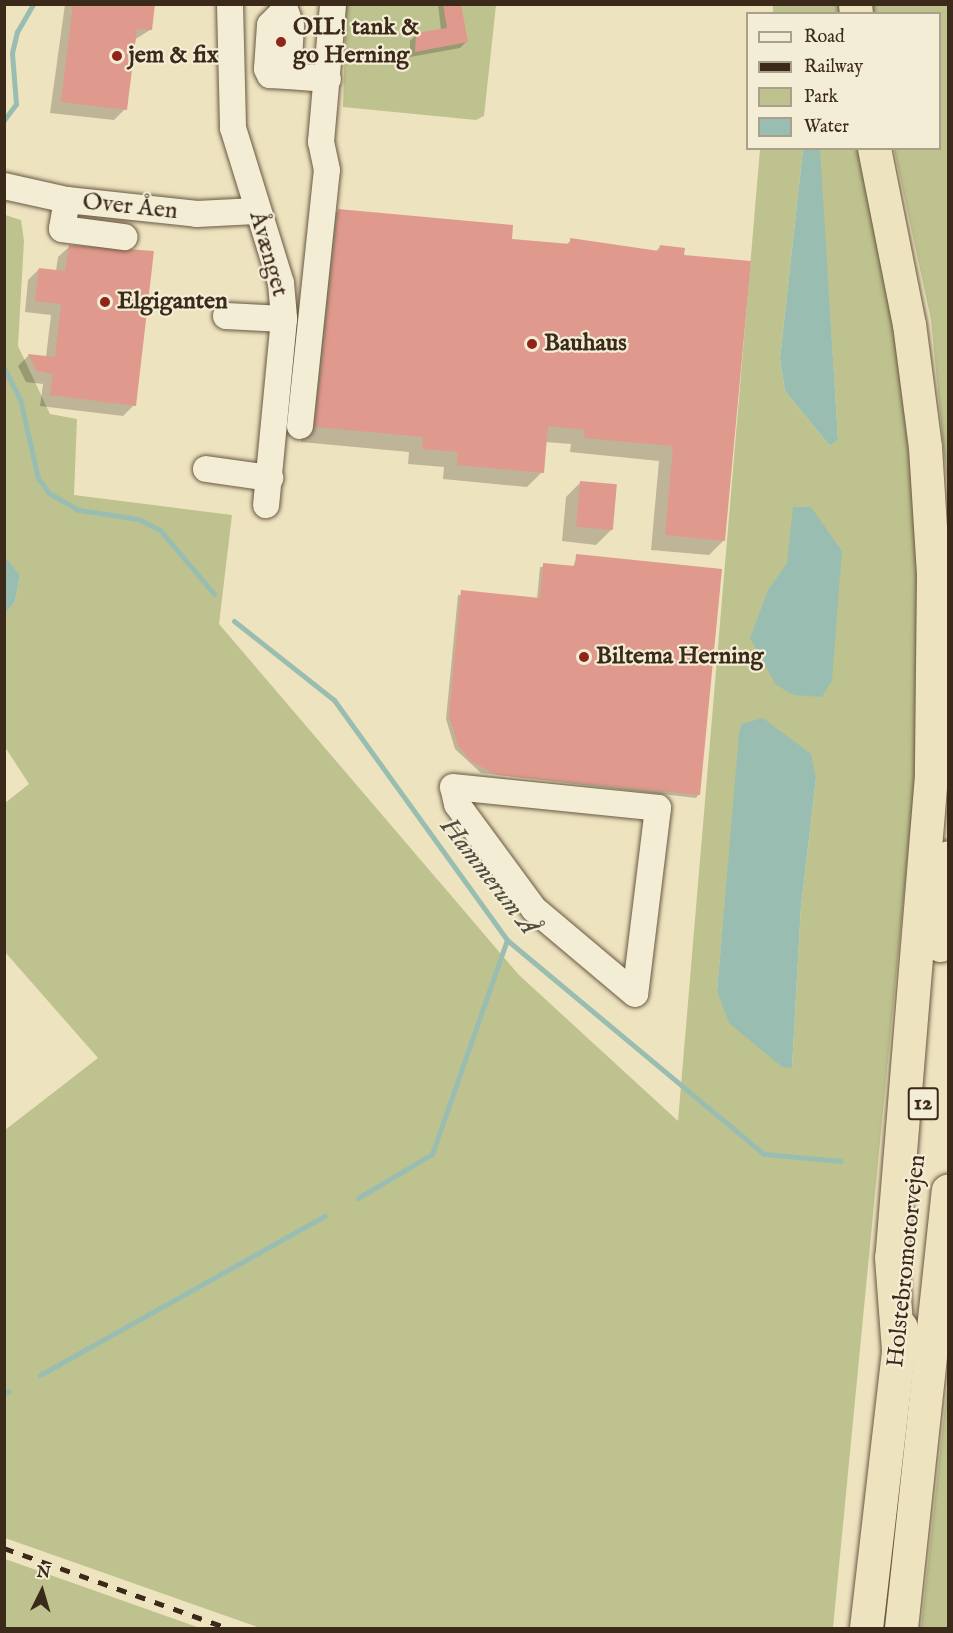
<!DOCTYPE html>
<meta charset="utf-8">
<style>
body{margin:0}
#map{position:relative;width:953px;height:1633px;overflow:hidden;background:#eee3bf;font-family:"IM FELL English",serif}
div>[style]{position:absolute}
.green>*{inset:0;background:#bec28e;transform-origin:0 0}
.water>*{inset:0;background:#99beb1}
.shadow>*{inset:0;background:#0003}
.stream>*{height:5px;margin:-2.5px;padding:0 2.5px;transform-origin:2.5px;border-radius:2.5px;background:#99beb1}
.building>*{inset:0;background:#e0998d;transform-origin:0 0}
.roads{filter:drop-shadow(0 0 2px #685842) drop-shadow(0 0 2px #685842)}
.minor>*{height:26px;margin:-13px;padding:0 13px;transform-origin:13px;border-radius:13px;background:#f4edd5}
.highway>*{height:33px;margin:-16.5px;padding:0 16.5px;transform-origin:16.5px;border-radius:16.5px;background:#eee3bf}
.rail>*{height:4.5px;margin-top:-2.25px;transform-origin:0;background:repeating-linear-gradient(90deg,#3b2919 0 10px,transparent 0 20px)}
.dots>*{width:16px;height:16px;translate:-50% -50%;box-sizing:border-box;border:3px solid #f4edd5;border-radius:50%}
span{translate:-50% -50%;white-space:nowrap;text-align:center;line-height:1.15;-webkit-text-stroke:4.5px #f4edd5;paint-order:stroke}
.shield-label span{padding:2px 4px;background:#f4edd5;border:2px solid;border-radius:4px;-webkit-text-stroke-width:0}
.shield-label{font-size:22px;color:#3b2919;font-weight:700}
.poi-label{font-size:24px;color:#3b2919;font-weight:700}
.left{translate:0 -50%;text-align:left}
.street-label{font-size:24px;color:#3b2919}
.water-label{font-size:26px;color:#524e3f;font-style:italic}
.frame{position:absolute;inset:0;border:6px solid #3b2919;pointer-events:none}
.legend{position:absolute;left:746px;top:12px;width:195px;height:138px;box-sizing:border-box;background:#f4edd5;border:2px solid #aa9f8a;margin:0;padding:8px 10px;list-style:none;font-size:18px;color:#3b2919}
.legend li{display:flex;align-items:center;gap:12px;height:30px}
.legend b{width:30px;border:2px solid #aa9f8a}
.north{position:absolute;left:12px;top:1561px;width:60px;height:60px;-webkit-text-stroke:4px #f4edd5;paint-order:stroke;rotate:5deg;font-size:16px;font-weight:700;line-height:24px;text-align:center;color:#3b2919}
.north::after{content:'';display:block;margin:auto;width:21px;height:27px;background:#3b2919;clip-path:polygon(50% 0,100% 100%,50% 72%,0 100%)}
</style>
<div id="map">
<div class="green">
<div style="clip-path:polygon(346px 5px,496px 5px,484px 116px,476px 120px,343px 107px)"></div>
<div style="left:773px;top:5px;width:69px;height:9px"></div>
<div style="clip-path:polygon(871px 5px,948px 5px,948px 493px,931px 320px,894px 149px,940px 148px,940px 14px,871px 13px)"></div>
<div style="clip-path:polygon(evenodd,760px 149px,803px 149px,780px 359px,785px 391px,830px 446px,838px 438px,819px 149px,861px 149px,897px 334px,921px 579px,918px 750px,833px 1628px,260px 1628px,5px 1538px,5px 1130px,98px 1058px,5px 952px,5px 803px,29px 784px,5px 747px,4px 613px,15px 602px,20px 575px,4px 557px,5px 215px,21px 220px,24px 241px,18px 346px,50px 414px,77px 419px,74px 495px,232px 515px,219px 624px,519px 975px,678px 1121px,760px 149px,741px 724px,816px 779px,801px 906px,792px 1068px,717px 991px,741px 724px)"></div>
<div style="clip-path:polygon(948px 1379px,948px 1628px,921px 1628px)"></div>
<div style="clip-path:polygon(4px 1559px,5px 1559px,200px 1628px,5px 1628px)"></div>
</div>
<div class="water">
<div style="clip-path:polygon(803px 149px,820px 150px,838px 439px,830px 446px,785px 391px,780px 359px)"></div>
<div style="clip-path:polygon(793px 507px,811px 507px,842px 551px,832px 680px,822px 697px,794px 695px,776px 685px,750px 638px,768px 590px,787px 563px)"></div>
<div style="clip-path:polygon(5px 557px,20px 575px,15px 602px,5px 613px)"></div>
<div style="clip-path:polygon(763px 718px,811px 754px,816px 779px,801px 906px,792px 1068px,782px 1067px,729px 1023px,717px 991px,739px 734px,741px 724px)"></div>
</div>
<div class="shadow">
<div style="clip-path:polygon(65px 4px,153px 5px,150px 30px,134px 40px,125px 109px,114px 120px,50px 113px)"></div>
<div style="clip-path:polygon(438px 4px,460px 4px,467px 41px,460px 48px,410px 57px,410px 41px,417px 34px,441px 30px)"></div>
<div style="clip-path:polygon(339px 210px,510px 240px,566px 245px,571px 240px,655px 252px,660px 247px,724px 540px,709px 555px,651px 550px,659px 461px,570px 452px,571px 444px,545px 442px,542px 472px,527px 487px,443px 479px,444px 467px,408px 464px,409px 452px,301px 442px,324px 225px)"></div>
<div style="clip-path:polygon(69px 247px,134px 405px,123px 416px,40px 406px,43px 384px,26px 382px,18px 366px,29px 355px,46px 357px,51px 315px,25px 312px,28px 280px,39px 269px,56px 271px,58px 257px)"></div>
<div style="clip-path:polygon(581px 482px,611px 530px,596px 545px,562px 541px,566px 497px)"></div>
<div style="clip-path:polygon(577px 556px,699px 794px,696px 798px,481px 773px,455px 749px,446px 719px,458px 595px,537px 599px,540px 567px,573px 567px)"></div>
</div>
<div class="stream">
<div style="left:4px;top:120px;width:20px;rotate:-53deg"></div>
<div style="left:16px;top:104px;width:51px;rotate:-94.5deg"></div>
<div style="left:12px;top:53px;width:22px;rotate:-77deg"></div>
<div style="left:17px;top:32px;width:32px;rotate:-60deg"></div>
<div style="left:4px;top:368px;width:35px;rotate:63deg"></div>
<div style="left:20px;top:399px;width:81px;rotate:77.2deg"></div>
<div style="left:38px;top:478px;width:19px;rotate:54deg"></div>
<div style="left:49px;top:493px;width:34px;rotate:30deg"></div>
<div style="left:79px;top:510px;width:60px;rotate:8.7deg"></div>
<div style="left:138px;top:519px;width:25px;rotate:27deg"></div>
<div style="left:160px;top:530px;width:84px;rotate:49.8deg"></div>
<div style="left:234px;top:621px;width:127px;rotate:38.3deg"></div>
<div style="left:334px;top:700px;width:296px;rotate:54.2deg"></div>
<div style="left:507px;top:940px;width:334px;rotate:39.8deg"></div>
<div style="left:764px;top:1154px;width:77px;rotate:5.2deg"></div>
<div style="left:358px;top:1198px;width:86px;rotate:-30.7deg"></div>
<div style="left:432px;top:1154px;width:227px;rotate:-70.7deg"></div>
<div style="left:40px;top:1375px;width:326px;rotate:-29.2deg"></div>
<div style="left:4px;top:1393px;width:5px;rotate:-22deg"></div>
</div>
<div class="building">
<div style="clip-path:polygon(73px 4px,155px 4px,152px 30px,137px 29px,127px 110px,61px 102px)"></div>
<div style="clip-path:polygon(443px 4px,461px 4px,468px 42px,415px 52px,416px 33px,447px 28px)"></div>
<div style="clip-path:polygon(338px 209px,513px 225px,512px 239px,570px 244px,570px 238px,659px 251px,660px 245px,685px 248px,684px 255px,751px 261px,725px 541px,665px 535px,673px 446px,584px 438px,585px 430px,548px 426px,544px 473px,457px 465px,458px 452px,422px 449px,423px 437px,315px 427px)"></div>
<div style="clip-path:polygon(69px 245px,154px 251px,136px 406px,50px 395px,53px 374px,37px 371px,28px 354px,55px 357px,61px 304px,35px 301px,39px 268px,65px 271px)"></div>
<div style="left:580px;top:481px;width:37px;height:46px;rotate:5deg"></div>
<div style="clip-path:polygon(576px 554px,722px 569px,700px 795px,497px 775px,472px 762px,458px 746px,449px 715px,461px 590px,540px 598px,543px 563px,575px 566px)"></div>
</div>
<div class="roads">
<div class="minor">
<div style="left:230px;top:4px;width:124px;rotate:88.6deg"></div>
<div style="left:233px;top:128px;width:162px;rotate:72.8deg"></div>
<div style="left:281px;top:283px;width:36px;rotate:85deg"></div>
<div style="left:284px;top:319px;width:187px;rotate:95.5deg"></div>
<div style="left:283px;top:4px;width:23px;rotate:70deg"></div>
<div style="left:291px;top:26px;width:50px;rotate:93.4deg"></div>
<div style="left:288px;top:76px;width:40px;rotate:4.3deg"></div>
<div style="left:283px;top:12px;width:18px;rotate:135deg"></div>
<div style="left:270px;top:25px;width:44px;rotate:93.9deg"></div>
<div style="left:267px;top:69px;width:7px;rotate:63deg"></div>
<div style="left:270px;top:75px;width:18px;rotate:3deg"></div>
<div style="left:4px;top:186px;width:65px;rotate:12.5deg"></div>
<div style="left:67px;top:200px;width:131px;rotate:6.1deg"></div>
<div style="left:197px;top:214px;width:59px;rotate:-2.9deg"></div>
<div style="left:67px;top:200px;width:29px;rotate:100deg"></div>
<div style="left:62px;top:229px;width:63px;rotate:7.4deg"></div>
<div style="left:226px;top:316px;width:58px;rotate:3deg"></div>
<div style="left:300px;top:426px;width:257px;rotate:-84deg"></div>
<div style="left:327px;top:170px;width:29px;rotate:-102deg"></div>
<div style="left:321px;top:142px;width:139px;rotate:-85deg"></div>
<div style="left:206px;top:469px;width:65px;rotate:8deg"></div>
<div style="left:453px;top:787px;width:206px;rotate:5.8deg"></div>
<div style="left:658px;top:808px;width:187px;rotate:97deg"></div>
<div style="left:635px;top:994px;width:132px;rotate:-139.9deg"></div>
<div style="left:534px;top:909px;width:130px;rotate:-126.3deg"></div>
<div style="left:457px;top:804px;width:17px;rotate:-103deg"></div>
</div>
<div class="highway">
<div style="left:855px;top:4px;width:10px;rotate:84deg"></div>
<div style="left:874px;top:148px;width:179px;rotate:78.8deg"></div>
<div style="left:909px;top:324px;width:124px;rotate:82.6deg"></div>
<div style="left:925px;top:447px;width:126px;rotate:86.4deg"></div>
<div style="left:933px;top:573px;width:202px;rotate:90.6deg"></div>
<div style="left:931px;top:775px;width:484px;rotate:94.7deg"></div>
<div style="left:891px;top:1257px;width:93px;rotate:85.7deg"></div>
<div style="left:940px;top:945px;width:88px;rotate:-84.8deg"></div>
<div style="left:866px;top:1628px;width:303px;rotate:-83.4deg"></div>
<div style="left:901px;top:1628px;width:440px;rotate:-83.9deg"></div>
</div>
</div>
<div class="rail">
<div style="left:4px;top:1548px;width:237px;rotate:19.7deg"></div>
</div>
<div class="dots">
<div style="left:281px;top:42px;background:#8f2418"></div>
<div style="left:117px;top:56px;background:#8f2418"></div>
<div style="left:105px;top:302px;background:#8f2418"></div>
<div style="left:532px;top:344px;background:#8f2418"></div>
<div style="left:584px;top:657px;background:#8f2418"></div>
</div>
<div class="shield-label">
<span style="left:923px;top:1104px">12</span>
</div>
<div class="poi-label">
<span class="left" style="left:293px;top:42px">OIL! tank &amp;<br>go Herning</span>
<span class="left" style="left:129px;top:56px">jem &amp; fix</span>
<span class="left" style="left:117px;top:302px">Elgiganten</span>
<span class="left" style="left:544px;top:344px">Bauhaus</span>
<span class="left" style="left:596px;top:657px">Biltema Herning</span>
</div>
<div class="street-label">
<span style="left:130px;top:207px;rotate:6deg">Over Åen</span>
<span style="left:268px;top:254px;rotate:74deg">Åvænget</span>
<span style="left:907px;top:1261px;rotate:-84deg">Holstebromotorvejen</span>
</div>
<div class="water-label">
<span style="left:489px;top:877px;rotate:52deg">Hammerum Å</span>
</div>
<div class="frame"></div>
<ul class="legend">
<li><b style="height:8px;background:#f4edd5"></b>Road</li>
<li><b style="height:8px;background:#3b2919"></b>Railway</li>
<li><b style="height:16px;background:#bec28e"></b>Park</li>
<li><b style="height:16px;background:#99beb1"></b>Water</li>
</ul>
<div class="north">N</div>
</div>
